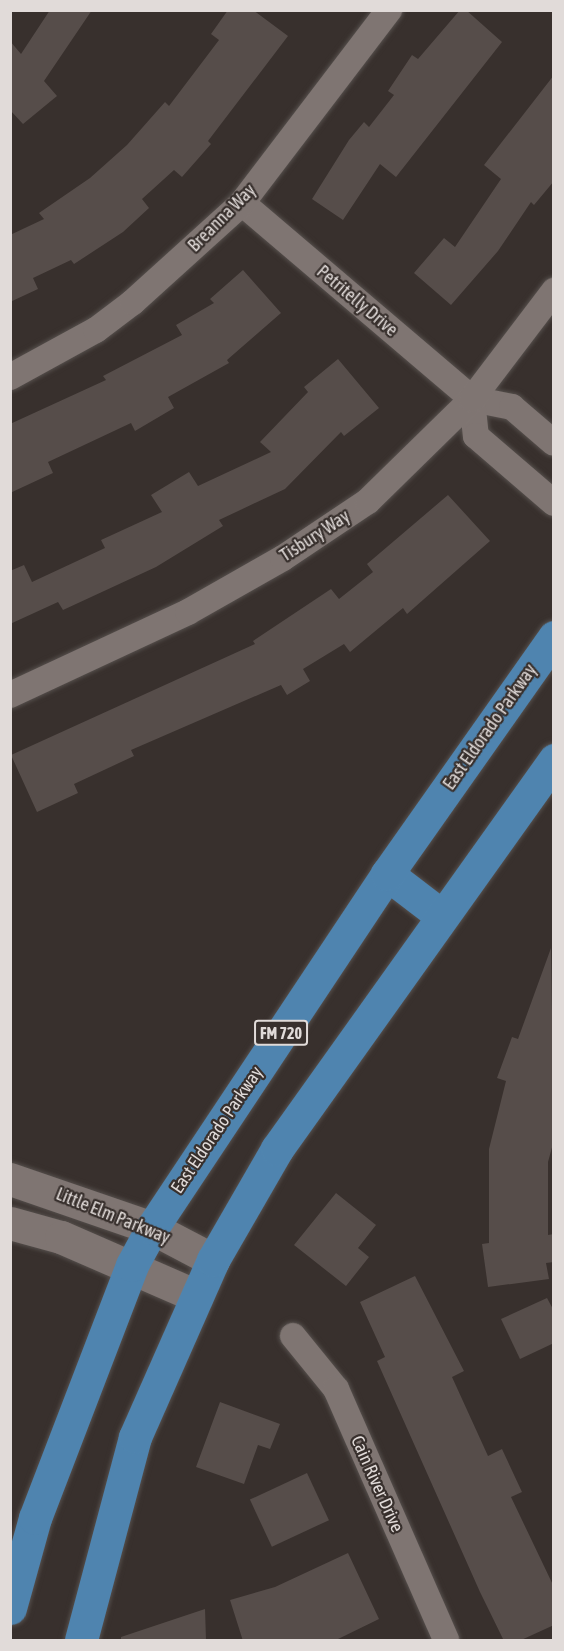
<!DOCTYPE html>
<style>
body{margin:0}
#map{position:relative;width:564px;height:1651px;overflow:hidden;background:#38302d;font-family:"Asap Condensed",sans-serif}
div>[style]{position:absolute}
.building>*{inset:0;background:#564d4a;transform-origin:0 0}
.roads{filter:drop-shadow(0 0 2px #554f4c) drop-shadow(0 0 2px #554f4c)}
.minor>*{height:26px;margin:-13px;padding:0 13px;transform-origin:13px;border-radius:13px;background:#7f7572}
.secondary>*{height:33px;margin:-16.5px;padding:0 16.5px;transform-origin:16.5px;border-radius:16.5px;background:#7f7572}
.primary>*{height:33px;margin:-16.5px;padding:0 16.5px;transform-origin:16.5px;border-radius:16.5px;background:#4f84af}
span{translate:-50% -50%;white-space:nowrap;text-align:center;line-height:1.15;-webkit-text-stroke:4.5px #38302d;paint-order:stroke}
.shield-label span{padding:2px 4px;background:#38302d;border:2px solid;border-radius:4px;-webkit-text-stroke-width:0}
.shield-label{font-size:16px;color:#e1dbd9;font-weight:700}
.street-label{font-size:18px;color:#e1dbd9}
.frame{position:absolute;inset:0;border:12px solid #e1dbd9;pointer-events:none}
</style>
<div id="map">
<div class="building">
<div style="clip-path:polygon(50px 10px,92px 10px,44px 81px,57px 96px,23px 124px,10px 110px,10px 41px,21px 54px)"></div>
<div style="clip-path:polygon(228px 10px,253px 10px,288px 36px,208px 141px,211px 144px,182px 177px,174px 170px,142px 199px,149px 208px,123px 232px,74px 264px,71px 260px,33px 278px,38px 289px,10px 302px,10px 235px,44px 219px,39px 213px,90px 178px,127px 145px,165px 102px,169px 106px,219px 40px,211px 34px)"></div>
<div style="clip-path:polygon(460px 10px,466px 10px,502px 42px,396px 177px,380px 164px,343px 220px,312px 199px,349px 140px,364px 122px,369px 127px,394px 95px,388px 91px,412px 55px,418px 59px)"></div>
<div style="clip-path:polygon(554px 75px,554px 181px,534px 205px,531px 202px,498px 251px,451px 305px,414px 273px,444px 238px,455px 247px,501px 179px,484px 165px)"></div>
<div style="clip-path:polygon(243px 270px,281px 313px,227px 360px,229px 363px,168px 397px,174px 408px,135px 431px,131px 423px,48px 462px,53px 473px,10px 493px,10px 424px,106px 380px,103px 376px,182px 335px,176px 325px,214px 303px,210px 299px)"></div>
<div style="clip-path:polygon(338px 359px,379px 408px,344px 436px,341px 432px,285px 489px,219px 520px,223px 526px,156px 567px,63px 610px,58px 602px,10px 624px,10px 571px,24px 565px,32px 582px,105px 548px,101px 540px,162px 512px,151px 495px,189px 472px,198px 486px,271px 452px,260px 442px,308px 392px,304px 387px)"></div>
<div style="clip-path:polygon(448px 495px,490px 541px,407px 614px,403px 608px,350px 652px,344px 644px,303px 669px,310px 681px,287px 695px,281px 685px,131px 750px,134px 756px,74px 784px,78px 793px,37px 812px,11px 755px,255px 644px,253px 641px,331px 589px,339px 599px,373px 572px,367px 564px)"></div>
<div style="clip-path:polygon(551px 948px,554px 1140px,548px 1162px,548px 1235px,554px 1234px,554px 1262px,546px 1263px,549px 1279px,488px 1287px,482px 1244px,489px 1243px,489px 1149px,506px 1081px,497px 1078px,512px 1037px,518px 1039px)"></div>
<div style="clip-path:polygon(336px 1193px,376px 1225px,358px 1248px,369px 1257px,346px 1286px,294px 1245px)"></div>
<div style="clip-path:polygon(415px 1276px,464px 1371px,452px 1377px,488px 1456px,502px 1449px,522px 1492px,511px 1497px,554px 1587px,554px 1625px,519px 1641px,504px 1641px,480px 1592px,377px 1361px,385px 1357px,360px 1302px)"></div>
<div style="clip-path:polygon(547px 1298px,554px 1311px,554px 1343px,520px 1359px,501px 1319px)"></div>
<div style="clip-path:polygon(220px 1402px,280px 1424px,270px 1449px,258px 1445px,244px 1484px,196px 1467px)"></div>
<div style="left:307px;top:1473px;width:52px;height:63px;rotate:65deg"></div>
<div style="clip-path:polygon(348px 1553px,379px 1619px,334px 1641px,243px 1641px,230px 1600px,275px 1587px)"></div>
<div style="clip-path:polygon(205px 1609px,206px 1641px,121px 1641px,121px 1637px)"></div>
</div>
<div class="roads">
<div class="minor">
<div style="left:242px;top:203px;width:302px;rotate:40.4deg"></div>
<div style="left:472px;top:399px;width:41px;rotate:11.3deg"></div>
<div style="left:512px;top:407px;width:55px;rotate:40.6deg"></div>
<div style="left:10px;top:377px;width:98px;rotate:-28.7deg"></div>
<div style="left:96px;top:330px;width:46px;rotate:-37.1deg"></div>
<div style="left:133px;top:302px;width:147px;rotate:-42.2deg"></div>
<div style="left:242px;top:203px;width:243px;rotate:-52.7deg"></div>
<div style="left:472px;top:399px;width:37px;rotate:84deg"></div>
<div style="left:476px;top:436px;width:103px;rotate:40.7deg"></div>
<div style="left:10px;top:695px;width:196px;rotate:-25deg"></div>
<div style="left:188px;top:612px;width:109px;rotate:-29.6deg"></div>
<div style="left:283px;top:558px;width:102px;rotate:-33.8deg"></div>
<div style="left:368px;top:501px;width:146px;rotate:-44.4deg"></div>
<div style="left:472px;top:399px;width:136px;rotate:-52.8deg"></div>
<div style="left:293px;top:1336px;width:68px;rotate:50.9deg"></div>
<div style="left:336px;top:1389px;width:274px;rotate:66.3deg"></div>
</div>
<div class="secondary">
<div style="left:10px;top:1179px;width:150px;rotate:19deg"></div>
<div style="left:152px;top:1228px;width:69px;rotate:27.7deg"></div>
<div style="left:10px;top:1223px;width:53px;rotate:15.4deg"></div>
<div style="left:61px;top:1237px;width:148px;rotate:23.5deg"></div>
</div>
<div class="primary">
<div style="left:387px;top:874px;width:69px;rotate:37.4deg"></div>
<div style="left:10px;top:1608px;width:93px;rotate:-74.5deg"></div>
<div style="left:35px;top:1518px;width:271px;rotate:-69deg"></div>
<div style="left:132px;top:1265px;width:42px;rotate:-61.6deg"></div>
<div style="left:152px;top:1228px;width:425px;rotate:-56.4deg"></div>
<div style="left:387px;top:874px;width:290px;rotate:-54.8deg"></div>
<div style="left:81px;top:1640px;width:210px;rotate:-75.1deg"></div>
<div style="left:135px;top:1437px;width:193px;rotate:-66.2deg"></div>
<div style="left:213px;top:1260px;width:128px;rotate:-60deg"></div>
<div style="left:277px;top:1149px;width:478px;rotate:-54.5deg"></div>
</div>
</div>
<div class="shield-label">
<span style="left:281px;top:1033px">FM 720</span>
</div>
<div class="street-label">
<span style="left:222px;top:218px;rotate:-45deg">Breanna Way</span>
<span style="left:357px;top:301px;rotate:40deg">Petritelly Drive</span>
<span style="left:315px;top:536px;rotate:-33deg">Tisbury Way</span>
<span style="left:490px;top:727px;rotate:-55deg">East Eldorado Parkway</span>
<span style="left:217px;top:1130px;rotate:-56deg">East Eldorado Parkway</span>
<span style="left:113px;top:1216px;rotate:22deg">Little Elm Parkway</span>
<span style="left:377px;top:1484px;rotate:66deg">Cain River Drive</span>
</div>
<div class="frame"></div>
</div>
